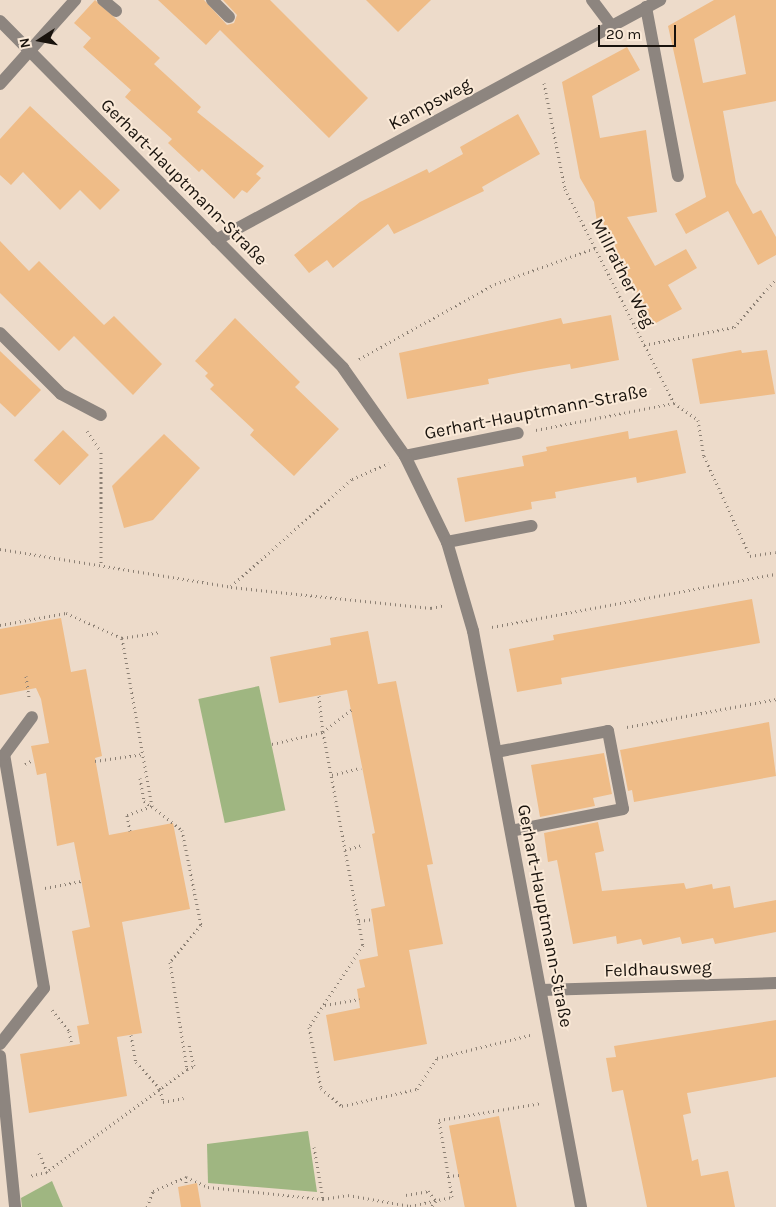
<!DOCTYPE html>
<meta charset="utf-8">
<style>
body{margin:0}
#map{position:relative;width:776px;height:1207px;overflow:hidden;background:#eddbca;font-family:Karla,sans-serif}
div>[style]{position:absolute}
.green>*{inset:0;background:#9fb681;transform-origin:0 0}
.building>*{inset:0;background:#efbc87;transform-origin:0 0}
.path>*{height:3px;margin-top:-1.5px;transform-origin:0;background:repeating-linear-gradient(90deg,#8c8074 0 1px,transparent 0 5px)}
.service>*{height:12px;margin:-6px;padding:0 6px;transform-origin:6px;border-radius:6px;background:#8d857f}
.minor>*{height:12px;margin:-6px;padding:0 6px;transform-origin:6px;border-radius:6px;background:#8d857f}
span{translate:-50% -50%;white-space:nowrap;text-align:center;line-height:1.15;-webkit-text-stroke:4px #fae9d7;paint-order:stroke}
.street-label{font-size:18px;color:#19130d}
.north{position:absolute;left:15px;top:15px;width:50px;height:50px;-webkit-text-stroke:4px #fae9d7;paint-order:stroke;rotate:259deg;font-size:14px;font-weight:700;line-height:20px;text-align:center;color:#19130d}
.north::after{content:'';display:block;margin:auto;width:18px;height:22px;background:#19130d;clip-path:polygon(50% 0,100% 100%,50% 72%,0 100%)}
.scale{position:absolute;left:598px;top:25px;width:78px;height:22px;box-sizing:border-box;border:2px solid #19130d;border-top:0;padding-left:6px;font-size:15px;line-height:18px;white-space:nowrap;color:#19130d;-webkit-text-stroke:4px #fae9d7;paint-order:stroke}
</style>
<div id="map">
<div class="green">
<div style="left:259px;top:686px;width:127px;height:62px;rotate:78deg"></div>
<div style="clip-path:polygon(308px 1131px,317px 1192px,208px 1183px,207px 1144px)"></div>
<div style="clip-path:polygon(52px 1181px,63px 1207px,22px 1207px,21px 1198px)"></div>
</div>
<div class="building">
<div style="clip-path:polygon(95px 0,160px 58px,154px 64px,201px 107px,197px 112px,264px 166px,256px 174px,261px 178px,247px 193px,242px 190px,234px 199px,202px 169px,199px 172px,168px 143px,172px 139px,125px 97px,131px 90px,83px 47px,91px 38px,74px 23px)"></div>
<div style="clip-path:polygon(158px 0,204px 0,227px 25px,234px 23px,237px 15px,223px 0,270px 0,368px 98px,329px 138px,220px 30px,206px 45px)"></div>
<div style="clip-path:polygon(366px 0,431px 0,398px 32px)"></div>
<div style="clip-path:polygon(evenodd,714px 0,776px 0,776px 101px,723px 111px,736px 183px,753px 214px,761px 210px,776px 237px,776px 255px,758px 265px,728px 211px,686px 234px,675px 214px,706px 197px,668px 26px,714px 0,735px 15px,746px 74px,703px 83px,694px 39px,735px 15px)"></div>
<div style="clip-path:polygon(627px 47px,640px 70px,592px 96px,600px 138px,646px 130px,657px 212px,627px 217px,655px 266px,686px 249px,697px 268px,668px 285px,682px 309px,654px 324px,617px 257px,613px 238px,605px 230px,603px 221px,597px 222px,594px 202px,580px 178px,562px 82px)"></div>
<div style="clip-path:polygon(30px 106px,120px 190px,100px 210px,80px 190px,60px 210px,23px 172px,11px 185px,0 175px,0 139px)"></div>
<div style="clip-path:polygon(518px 114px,540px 154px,482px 187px,484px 191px,394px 234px,388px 224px,333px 268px,327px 260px,309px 273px,294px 255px,360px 202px,427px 169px,429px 173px,463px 154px,460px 147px)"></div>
<div style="clip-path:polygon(0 241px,29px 271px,39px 261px,104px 325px,114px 316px,162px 364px,133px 395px,74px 336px,59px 351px,0 293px)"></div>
<div style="clip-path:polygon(611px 315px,619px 360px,571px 369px,570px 364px,529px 371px,488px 379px,489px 384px,407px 399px,399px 353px,561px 318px,563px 324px)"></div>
<div style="clip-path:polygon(235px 318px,300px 382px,295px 387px,339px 429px,294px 476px,250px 435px,254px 430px,210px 389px,214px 385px,205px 376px,208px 373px,195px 361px)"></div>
<div style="clip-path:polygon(741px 350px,742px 353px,767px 350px,775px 394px,700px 404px,692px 359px)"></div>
<div style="clip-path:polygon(0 351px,41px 390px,15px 417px,0 403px)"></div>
<div style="left:63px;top:430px;width:36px;height:42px;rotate:44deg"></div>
<div style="clip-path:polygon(677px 430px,686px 473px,637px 483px,636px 477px,555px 492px,556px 498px,531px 502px,532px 509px,465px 522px,457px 478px,524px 466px,522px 456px,547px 451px,546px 447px,628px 431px,629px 439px)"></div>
<div style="clip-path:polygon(164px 434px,200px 468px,153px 520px,124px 528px,112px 486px)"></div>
<div style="clip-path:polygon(752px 599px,760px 643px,561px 678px,562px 684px,517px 692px,509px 649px,554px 640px,553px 635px)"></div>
<div style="clip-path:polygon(61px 618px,71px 672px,86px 669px,102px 756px,95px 758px,109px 835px,173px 823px,190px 909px,122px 922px,142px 1033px,117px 1037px,127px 1096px,29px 1113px,20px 1054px,80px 1044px,77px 1026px,89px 1024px,72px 931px,90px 927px,74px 842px,57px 846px,46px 773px,37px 775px,31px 746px,49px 743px,41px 699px,36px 688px,0 695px,0 629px)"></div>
<div style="clip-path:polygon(368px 631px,378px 684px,396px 681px,433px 864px,427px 865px,443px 944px,409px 950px,427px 1044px,334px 1061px,326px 1015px,360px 1008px,357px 989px,365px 987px,359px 960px,378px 956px,371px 909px,385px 906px,372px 834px,375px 833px,347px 690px,279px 703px,270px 657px,331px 645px,330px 638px)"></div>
<div style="clip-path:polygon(769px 722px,776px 776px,634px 802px,632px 790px,628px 791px,620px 750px)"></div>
<div style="clip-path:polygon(604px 753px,612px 794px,593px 798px,595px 806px,540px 817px,531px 765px)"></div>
<div style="clip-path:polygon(598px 822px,604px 851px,595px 853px,602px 891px,684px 883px,686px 889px,712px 884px,713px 889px,730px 886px,734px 908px,776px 900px,776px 932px,715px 944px,713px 938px,682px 944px,680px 937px,643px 945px,641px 939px,617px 944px,616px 936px,573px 944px,557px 860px,548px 862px,544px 833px)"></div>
<div style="clip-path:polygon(776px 1020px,776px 1077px,687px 1093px,691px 1113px,683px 1115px,692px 1161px,698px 1159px,701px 1176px,728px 1171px,735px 1207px,647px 1207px,623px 1090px,612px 1092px,606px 1058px,616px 1057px,614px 1046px)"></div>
<div style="left:499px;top:1116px;width:93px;height:51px;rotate:79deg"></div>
<div style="clip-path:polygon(197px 1183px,201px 1207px,181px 1207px,178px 1187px)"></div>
</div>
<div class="path">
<div style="left:544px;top:83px;width:108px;rotate:78.8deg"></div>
<div style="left:565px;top:189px;width:240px;rotate:63deg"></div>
<div style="left:674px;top:403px;width:29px;rotate:35deg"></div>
<div style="left:698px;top:420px;width:36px;rotate:81deg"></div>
<div style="left:704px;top:456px;width:110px;rotate:65.3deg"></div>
<div style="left:750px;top:556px;width:26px;rotate:-9deg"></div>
<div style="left:644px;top:345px;width:92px;rotate:-11.3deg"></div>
<div style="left:734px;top:327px;width:64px;rotate:-48.8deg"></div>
<div style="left:359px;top:359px;width:155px;rotate:-28.9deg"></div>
<div style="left:495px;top:284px;width:106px;rotate:-19.8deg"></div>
<div style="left:536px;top:430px;width:141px;rotate:-11.1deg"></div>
<div style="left:87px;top:431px;width:25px;rotate:56deg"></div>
<div style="left:101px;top:452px;width:113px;rotate:90deg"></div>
<div style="left:0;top:549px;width:234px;rotate:9.3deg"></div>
<div style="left:231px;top:587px;width:201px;rotate:6deg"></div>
<div style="left:431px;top:608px;width:14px;rotate:-12deg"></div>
<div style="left:231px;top:586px;width:162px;rotate:-41.5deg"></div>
<div style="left:352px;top:479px;width:40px;rotate:-23.4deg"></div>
<div style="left:0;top:625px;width:67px;rotate:-10.3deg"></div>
<div style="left:66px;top:613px;width:61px;rotate:24.1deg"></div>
<div style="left:122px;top:638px;width:171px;rotate:79.9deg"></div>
<div style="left:152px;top:806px;width:38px;rotate:39deg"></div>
<div style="left:182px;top:830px;width:97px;rotate:78.7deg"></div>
<div style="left:201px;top:925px;width:48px;rotate:130deg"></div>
<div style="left:170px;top:962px;width:108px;rotate:81deg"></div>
<div style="left:187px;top:1069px;width:174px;rotate:143.7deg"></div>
<div style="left:47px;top:1172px;width:17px;rotate:167deg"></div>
<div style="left:492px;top:627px;width:289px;rotate:-10.6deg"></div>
<div style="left:122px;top:638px;width:37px;rotate:-9deg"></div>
<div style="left:26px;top:676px;width:22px;rotate:82deg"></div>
<div style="left:319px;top:696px;width:36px;rotate:84deg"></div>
<div style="left:323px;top:732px;width:36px;rotate:-38deg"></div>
<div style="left:627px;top:727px;width:152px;rotate:-10.6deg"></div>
<div style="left:272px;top:744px;width:52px;rotate:-13.2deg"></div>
<div style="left:323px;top:732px;width:217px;rotate:79.4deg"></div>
<div style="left:363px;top:945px;width:98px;rotate:123.4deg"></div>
<div style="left:309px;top:1027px;width:62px;rotate:78.9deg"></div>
<div style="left:321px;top:1088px;width:28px;rotate:41deg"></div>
<div style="left:342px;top:1106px;width:77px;rotate:-12.8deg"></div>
<div style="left:417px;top:1089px;width:37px;rotate:-57deg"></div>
<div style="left:437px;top:1058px;width:96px;rotate:-13.9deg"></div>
<div style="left:95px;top:761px;width:49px;rotate:-8.3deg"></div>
<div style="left:25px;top:764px;width:9px;rotate:-27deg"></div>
<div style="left:332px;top:775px;width:30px;rotate:-14deg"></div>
<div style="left:140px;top:778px;width:23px;rotate:80deg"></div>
<div style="left:144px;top:801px;width:9px;rotate:36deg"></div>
<div style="left:130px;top:831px;width:16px;rotate:-101deg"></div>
<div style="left:127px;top:815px;width:27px;rotate:-20deg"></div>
<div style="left:345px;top:850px;width:19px;rotate:-16deg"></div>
<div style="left:45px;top:888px;width:37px;rotate:-11deg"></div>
<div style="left:359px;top:921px;width:14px;rotate:-8deg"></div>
<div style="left:325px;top:1005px;width:35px;rotate:-10deg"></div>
<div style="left:52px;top:1010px;width:27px;rotate:51deg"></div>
<div style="left:69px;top:1031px;width:14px;rotate:78deg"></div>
<div style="left:131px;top:1035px;width:27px;rotate:80deg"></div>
<div style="left:136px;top:1062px;width:36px;rotate:48deg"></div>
<div style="left:160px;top:1089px;width:13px;rotate:77deg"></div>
<div style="left:163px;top:1102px;width:21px;rotate:-11deg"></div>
<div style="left:187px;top:1069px;width:8px;rotate:-23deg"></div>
<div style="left:194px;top:1066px;width:22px;rotate:-103deg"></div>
<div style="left:314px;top:1147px;width:53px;rotate:80.2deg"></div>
<div style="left:39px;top:1153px;width:21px;rotate:67deg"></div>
<div style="left:448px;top:1176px;width:11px;rotate:-5deg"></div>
<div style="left:186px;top:1177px;width:8px;rotate:90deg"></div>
<div style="left:406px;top:1195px;width:22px;rotate:-10deg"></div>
<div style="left:428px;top:1191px;width:13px;rotate:51deg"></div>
<div style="left:436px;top:1201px;width:8px;rotate:130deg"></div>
<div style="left:147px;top:1207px;width:17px;rotate:-69deg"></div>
<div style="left:153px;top:1191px;width:36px;rotate:-23deg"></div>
<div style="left:186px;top:1177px;width:24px;rotate:24deg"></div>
<div style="left:208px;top:1187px;width:116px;rotate:6deg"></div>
<div style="left:323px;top:1199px;width:25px;rotate:-9deg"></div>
<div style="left:348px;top:1195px;width:63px;rotate:10.1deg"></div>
<div style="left:410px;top:1206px;width:43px;rotate:-12.1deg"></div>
<div style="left:452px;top:1197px;width:78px;rotate:-99.6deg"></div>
<div style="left:439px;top:1120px;width:104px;rotate:-9.4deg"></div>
</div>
<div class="service">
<div style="left:103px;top:0;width:17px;rotate:40deg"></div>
<div style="left:212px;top:0;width:24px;rotate:45deg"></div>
<div style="left:405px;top:456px;width:115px;rotate:-11.5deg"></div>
<div style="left:447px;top:542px;width:86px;rotate:-10.8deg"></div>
<div style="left:496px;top:752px;width:114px;rotate:-10.6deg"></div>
<div style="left:608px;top:731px;width:79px;rotate:79.1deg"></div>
<div style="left:623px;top:809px;width:114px;rotate:168.9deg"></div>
<div style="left:0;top:1044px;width:71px;rotate:-51.8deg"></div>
<div style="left:44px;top:988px;width:236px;rotate:-99.7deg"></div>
<div style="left:4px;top:755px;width:47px;rotate:-53.6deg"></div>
<div style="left:0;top:1056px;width:152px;rotate:84.3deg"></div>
</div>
<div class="minor">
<div style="left:592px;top:0;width:31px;rotate:53deg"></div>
<div style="left:646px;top:7px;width:172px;rotate:79.3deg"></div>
<div style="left:0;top:21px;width:488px;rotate:45.3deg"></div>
<div style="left:343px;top:368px;width:108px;rotate:54.8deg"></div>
<div style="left:405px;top:456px;width:96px;rotate:64deg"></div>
<div style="left:447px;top:542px;width:93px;rotate:73.7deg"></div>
<div style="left:473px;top:631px;width:586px;rotate:79.38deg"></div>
<div style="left:0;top:84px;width:113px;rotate:-48.2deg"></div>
<div style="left:216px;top:240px;width:505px;rotate:-28.39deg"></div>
<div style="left:0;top:333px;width:86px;rotate:45deg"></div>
<div style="left:61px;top:394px;width:45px;rotate:27.7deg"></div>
<div style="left:541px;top:990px;width:235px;rotate:-1.7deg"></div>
</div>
<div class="street-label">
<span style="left:430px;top:104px;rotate:-28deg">Kampsweg</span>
<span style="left:184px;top:182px;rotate:45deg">Gerhart-Hauptmann-Straße</span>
<span style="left:623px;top:273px;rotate:63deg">Millrather Weg</span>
<span style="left:536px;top:412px;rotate:-11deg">Gerhart-Hauptmann-Straße</span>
<span style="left:545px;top:916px;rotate:79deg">Gerhart-Hauptmann-Straße</span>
<span style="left:658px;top:969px;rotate:-2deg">Feldhausweg</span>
</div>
<div class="north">N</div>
<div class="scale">20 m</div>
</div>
